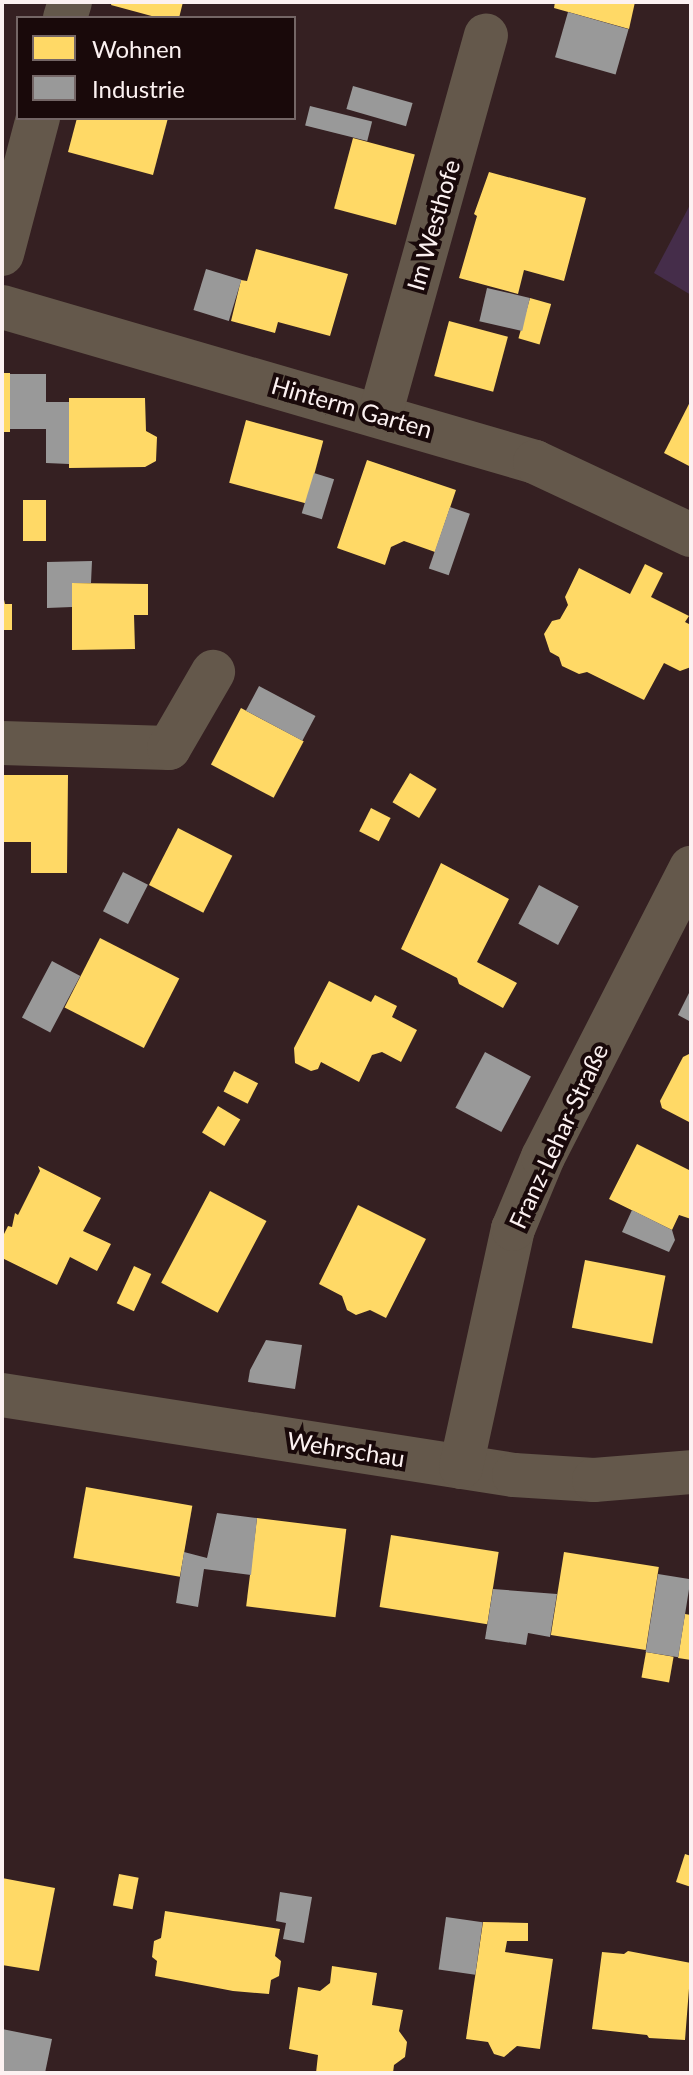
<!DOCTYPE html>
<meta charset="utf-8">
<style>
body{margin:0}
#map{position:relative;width:693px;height:2075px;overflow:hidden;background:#352022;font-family:Lato,sans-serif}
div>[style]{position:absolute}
.green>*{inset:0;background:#452d4a}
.homes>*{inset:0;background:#ffd966;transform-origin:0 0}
.industry>*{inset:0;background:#999;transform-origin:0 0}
.minor>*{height:44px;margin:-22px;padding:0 22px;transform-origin:22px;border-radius:22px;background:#64584b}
span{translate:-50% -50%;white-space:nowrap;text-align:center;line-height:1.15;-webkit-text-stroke:8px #19090a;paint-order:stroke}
.street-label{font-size:24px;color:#fcf1f1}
.frame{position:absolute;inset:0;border:4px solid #fcf1f1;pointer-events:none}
.legend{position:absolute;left:16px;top:16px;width:280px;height:104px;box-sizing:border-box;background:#19090a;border:2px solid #746666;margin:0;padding:10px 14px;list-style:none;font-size:24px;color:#fcf1f1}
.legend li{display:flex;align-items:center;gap:16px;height:40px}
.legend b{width:40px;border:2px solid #746666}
</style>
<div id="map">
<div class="green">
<div style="clip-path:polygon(691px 203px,691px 295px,654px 273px)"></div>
</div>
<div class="homes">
<div style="clip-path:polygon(112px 2px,183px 2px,179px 18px,159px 18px,111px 5px)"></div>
<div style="clip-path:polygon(555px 2px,635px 2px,629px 29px,554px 8px)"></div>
<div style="clip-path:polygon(77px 118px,168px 118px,153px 175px,68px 152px)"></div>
<div style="left:353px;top:138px;width:64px;height:73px;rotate:15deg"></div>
<div style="clip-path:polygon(489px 172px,586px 198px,564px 281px,524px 270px,518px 294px,459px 278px,477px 216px,474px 214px)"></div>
<div style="clip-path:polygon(256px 249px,348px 274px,330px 336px,278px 322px,275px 333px,231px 321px,241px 280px,247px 281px)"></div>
<div style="left:530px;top:298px;width:22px;height:42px;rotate:16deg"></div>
<div style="left:449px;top:321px;width:61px;height:57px;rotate:15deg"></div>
<div style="left:2px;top:373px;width:8px;height:59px"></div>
<div style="clip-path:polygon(69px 398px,145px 398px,146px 431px,157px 437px,156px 461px,145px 467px,69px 468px)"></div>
<div style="clip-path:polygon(691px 400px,691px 467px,664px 453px)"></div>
<div style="left:246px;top:420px;width:80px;height:65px;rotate:15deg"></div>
<div style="clip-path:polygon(367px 460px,456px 490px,435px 552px,404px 541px,391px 547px,385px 565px,337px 548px)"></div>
<div style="left:23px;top:500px;width:23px;height:41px"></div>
<div style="clip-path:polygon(645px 564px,663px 573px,651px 597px,689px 616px,685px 622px,691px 625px,691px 667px,680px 671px,664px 663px,644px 700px,587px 672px,579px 674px,562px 666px,559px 657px,550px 652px,544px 634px,552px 621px,560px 619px,568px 605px,565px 597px,579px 568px,630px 594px)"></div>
<div style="clip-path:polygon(72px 583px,148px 584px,148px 615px,134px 615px,135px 649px,72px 650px)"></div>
<div style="clip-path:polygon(2px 591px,5px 604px,12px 604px,12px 630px,2px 630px)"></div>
<div style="left:241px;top:708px;width:71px;height:64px;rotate:28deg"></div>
<div style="left:410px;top:773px;width:31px;height:34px;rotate:31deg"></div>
<div style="clip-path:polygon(2px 775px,68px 775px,67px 873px,31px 873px,31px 842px,2px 842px)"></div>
<div style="left:371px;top:808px;width:22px;height:26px;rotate:27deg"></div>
<div style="left:178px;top:828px;width:61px;height:64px;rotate:27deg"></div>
<div style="clip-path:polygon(441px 863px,509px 899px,477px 962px,517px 983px,503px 1008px,459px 984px,457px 978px,401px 949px)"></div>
<div style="left:100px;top:938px;width:89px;height:78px;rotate:27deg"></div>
<div style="clip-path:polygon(329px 981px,371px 1002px,375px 995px,397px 1006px,392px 1017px,417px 1030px,401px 1062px,382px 1052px,372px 1055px,359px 1082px,321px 1062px,318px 1069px,311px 1071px,295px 1063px,294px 1048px)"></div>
<div style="clip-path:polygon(691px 1053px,691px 1123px,662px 1108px,660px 1101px,683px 1057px)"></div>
<div style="left:234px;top:1071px;width:27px;height:23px;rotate:27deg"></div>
<div style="left:218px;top:1106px;width:26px;height:31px;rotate:31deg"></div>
<div style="clip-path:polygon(637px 1144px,691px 1171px,691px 1219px,679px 1215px,672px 1230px,609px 1199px)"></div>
<div style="clip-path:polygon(38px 1166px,101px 1198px,83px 1231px,111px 1244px,97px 1271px,70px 1257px,57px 1285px,2px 1258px,2px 1238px,8px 1226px,12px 1227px,15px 1213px,18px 1215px,40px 1171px)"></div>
<div style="left:210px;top:1191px;width:64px;height:104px;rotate:28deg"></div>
<div style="clip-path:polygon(358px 1205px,426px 1239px,386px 1318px,370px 1310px,356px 1315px,347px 1310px,342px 1296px,319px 1284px)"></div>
<div style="left:585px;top:1260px;width:82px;height:69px;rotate:11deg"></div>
<div style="left:134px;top:1266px;width:19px;height:41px;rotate:25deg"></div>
<div style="left:86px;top:1487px;width:108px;height:72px;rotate:10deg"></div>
<div style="left:257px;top:1518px;width:90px;height:89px;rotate:7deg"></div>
<div style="left:391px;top:1535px;width:109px;height:73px;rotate:9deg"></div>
<div style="left:564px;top:1552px;width:96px;height:84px;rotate:9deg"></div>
<div style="clip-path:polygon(685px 1614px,691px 1615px,691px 1660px,678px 1658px)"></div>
<div style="left:646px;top:1652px;width:28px;height:26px;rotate:10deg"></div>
<div style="clip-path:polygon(685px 1854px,691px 1856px,691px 1887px,676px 1882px)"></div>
<div style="left:119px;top:1874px;width:20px;height:32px;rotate:11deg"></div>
<div style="clip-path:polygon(2px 1878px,55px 1888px,39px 1971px,2px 1965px)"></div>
<div style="clip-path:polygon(165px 1911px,280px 1929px,275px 1956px,281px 1961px,279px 1976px,271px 1980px,269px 1994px,233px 1991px,155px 1976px,157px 1961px,152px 1957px,154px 1941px,161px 1938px)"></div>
<div style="clip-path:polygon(483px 1922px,528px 1923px,528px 1941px,507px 1941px,505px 1952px,553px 1959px,540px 2049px,517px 2046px,504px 2057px,494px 2054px,488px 2042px,466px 2039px)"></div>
<div style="clip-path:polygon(628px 1951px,691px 1963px,685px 2040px,649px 2038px,647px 2035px,592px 2029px,602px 1952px,624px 1954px)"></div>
<div style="clip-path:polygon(332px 1966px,377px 1973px,372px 2005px,403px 2010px,399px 2031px,407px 2042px,405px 2057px,394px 2065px,393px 2073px,316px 2073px,318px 2055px,289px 2049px,298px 1987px,320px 1991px,330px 1983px)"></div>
</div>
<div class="industry">
<div style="left:568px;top:12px;width:63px;height:47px;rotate:16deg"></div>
<div style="left:353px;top:86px;width:62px;height:24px;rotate:16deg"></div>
<div style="left:310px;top:106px;width:64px;height:20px;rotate:14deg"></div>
<div style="left:206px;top:269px;width:37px;height:43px;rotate:17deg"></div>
<div style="left:487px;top:288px;width:44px;height:34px;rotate:13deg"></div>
<div style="clip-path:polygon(10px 374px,46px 374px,46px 402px,69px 402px,69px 464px,46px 463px,46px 429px,10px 429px)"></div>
<div style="left:314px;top:473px;width:21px;height:42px;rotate:17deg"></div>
<div style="left:450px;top:507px;width:21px;height:65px;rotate:19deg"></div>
<div style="clip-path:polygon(92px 561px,91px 583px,72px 583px,72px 607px,47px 608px,47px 562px)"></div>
<div style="left:259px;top:686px;width:64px;height:28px;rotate:28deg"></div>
<div style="left:123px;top:872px;width:28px;height:44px;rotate:27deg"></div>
<div style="left:539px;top:885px;width:45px;height:44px;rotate:28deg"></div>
<div style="left:52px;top:961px;width:32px;height:64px;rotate:28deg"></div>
<div style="clip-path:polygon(691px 989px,691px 1022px,678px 1015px)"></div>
<div style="left:485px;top:1052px;width:52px;height:63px;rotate:28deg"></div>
<div style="clip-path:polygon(632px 1210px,672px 1230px,675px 1240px,669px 1252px,622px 1232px)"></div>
<div style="clip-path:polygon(266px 1340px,302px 1345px,295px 1389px,248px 1382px,250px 1370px)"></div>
<div style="clip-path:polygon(217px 1513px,257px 1518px,251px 1575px,204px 1569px,198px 1607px,176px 1603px,184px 1552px,207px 1558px)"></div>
<div style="left:658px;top:1574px;width:33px;height:79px;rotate:9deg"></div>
<div style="clip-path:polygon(493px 1589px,557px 1594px,550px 1637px,528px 1633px,526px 1645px,485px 1639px)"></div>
<div style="clip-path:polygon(280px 1892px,312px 1897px,304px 1943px,283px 1939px,286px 1923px,276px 1921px)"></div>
<div style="left:446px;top:1917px;width:37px;height:53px;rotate:8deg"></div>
<div style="clip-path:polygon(2px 2029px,52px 2039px,45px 2073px,2px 2072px)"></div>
</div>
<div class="minor">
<div style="left:65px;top:18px;width:17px;rotate:-73deg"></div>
<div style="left:2px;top:254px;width:141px;rotate:-75.2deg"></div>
<div style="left:2px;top:307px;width:555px;rotate:16.21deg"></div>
<div style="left:535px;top:462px;width:172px;rotate:25.1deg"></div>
<div style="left:380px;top:415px;width:394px;rotate:-74.4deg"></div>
<div style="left:2px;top:743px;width:167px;rotate:1.7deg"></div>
<div style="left:169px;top:748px;width:88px;rotate:-59.9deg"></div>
<div style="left:2px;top:1395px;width:518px;rotate:8.88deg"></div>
<div style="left:514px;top:1475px;width:80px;rotate:3.6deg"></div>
<div style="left:594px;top:1480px;width:97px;rotate:-4.7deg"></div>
<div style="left:461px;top:1467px;width:244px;rotate:-77.7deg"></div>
<div style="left:513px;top:1229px;width:78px;rotate:-67.4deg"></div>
<div style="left:543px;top:1157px;width:325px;rotate:-62.9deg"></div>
</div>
<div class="street-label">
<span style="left:433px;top:225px;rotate:-74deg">Im Westhofe</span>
<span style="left:352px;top:407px;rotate:16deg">Hinterm Garten</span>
<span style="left:558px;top:1136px;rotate:-65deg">Franz-Lehar-Straße</span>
<span style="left:346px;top:1449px;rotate:9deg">Wehrschau</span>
</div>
<div class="frame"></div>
<ul class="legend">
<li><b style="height:22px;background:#ffd966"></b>Wohnen</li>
<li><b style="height:22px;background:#999"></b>Industrie</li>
</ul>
</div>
